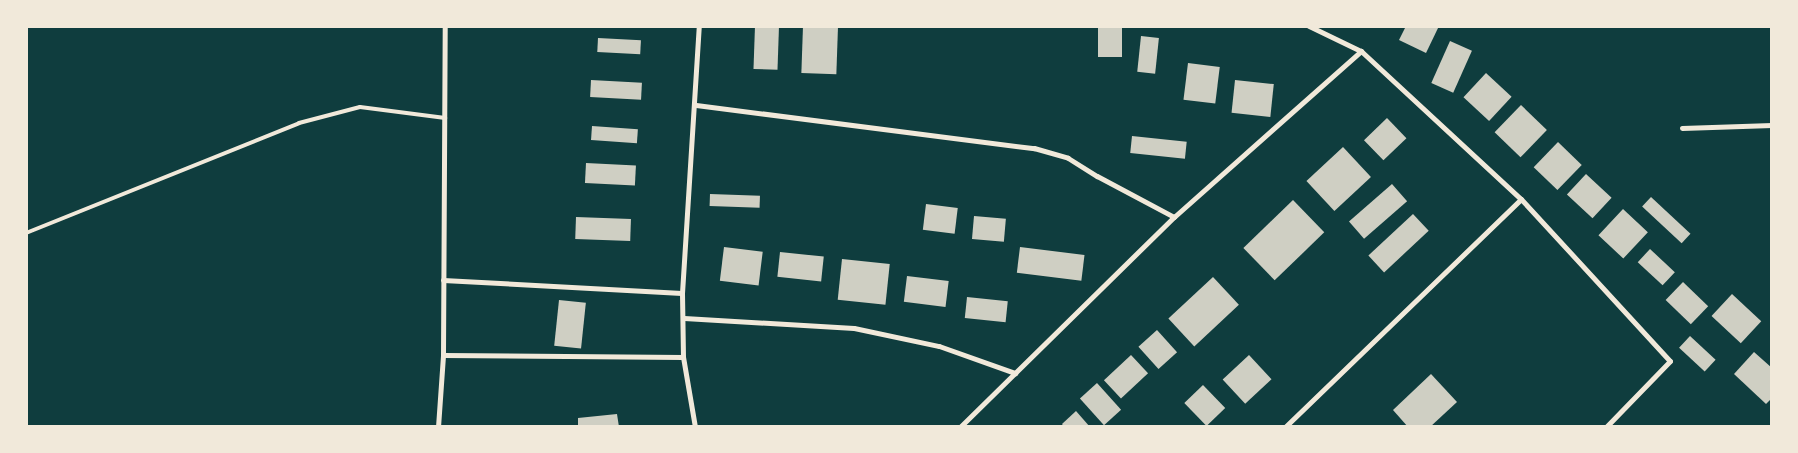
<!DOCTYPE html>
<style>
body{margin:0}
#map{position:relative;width:1798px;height:453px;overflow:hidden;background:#0f3d3e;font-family:"Crimson Pro",serif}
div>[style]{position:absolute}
.building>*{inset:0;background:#cfcfc3;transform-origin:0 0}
.service>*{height:4px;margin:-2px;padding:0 2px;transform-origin:2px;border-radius:2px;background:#f1e9da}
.minor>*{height:5px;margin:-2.5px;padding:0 2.5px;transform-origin:2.5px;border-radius:2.5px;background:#f1e9da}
span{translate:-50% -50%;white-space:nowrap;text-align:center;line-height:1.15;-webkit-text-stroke:5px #f1e9da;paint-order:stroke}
.frame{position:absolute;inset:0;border:28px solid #f1e9da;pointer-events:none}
</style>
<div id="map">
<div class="building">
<div style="left:755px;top:26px;width:24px;height:43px;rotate:2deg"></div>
<div style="left:803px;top:26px;width:35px;height:47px;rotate:2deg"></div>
<div style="left:1098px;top:26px;width:24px;height:31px"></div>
<div style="clip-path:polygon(1406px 26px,1439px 26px,1426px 53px,1399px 40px)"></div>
<div style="left:1141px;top:36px;width:18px;height:36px;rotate:6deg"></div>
<div style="left:598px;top:38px;width:43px;height:14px;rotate:3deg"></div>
<div style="left:1450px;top:41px;width:24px;height:46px;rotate:24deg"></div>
<div style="left:1188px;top:63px;width:32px;height:37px;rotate:7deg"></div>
<div style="left:1486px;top:73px;width:35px;height:33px;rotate:43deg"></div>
<div style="left:591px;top:80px;width:51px;height:17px;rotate:3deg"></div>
<div style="left:1235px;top:80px;width:39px;height:33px;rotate:6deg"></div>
<div style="left:1521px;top:105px;width:36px;height:38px;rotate:44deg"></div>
<div style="left:1387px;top:118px;width:28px;height:32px;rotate:46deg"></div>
<div style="left:592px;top:126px;width:46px;height:14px;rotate:4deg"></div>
<div style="left:1132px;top:136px;width:55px;height:17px;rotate:6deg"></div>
<div style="left:1558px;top:142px;width:33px;height:35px;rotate:44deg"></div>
<div style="left:1343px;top:147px;width:41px;height:50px;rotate:47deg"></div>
<div style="left:586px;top:163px;width:50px;height:20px;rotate:3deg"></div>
<div style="left:1586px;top:174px;width:35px;height:28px;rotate:43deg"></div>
<div style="left:1392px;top:184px;width:23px;height:57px;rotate:49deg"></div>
<div style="left:710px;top:194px;width:50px;height:12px;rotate:2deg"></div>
<div style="left:1651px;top:197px;width:54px;height:13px;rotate:43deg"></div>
<div style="left:1293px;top:200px;width:45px;height:69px;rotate:46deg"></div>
<div style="left:926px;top:204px;width:32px;height:26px;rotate:7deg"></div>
<div style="left:1623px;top:209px;width:34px;height:36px;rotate:43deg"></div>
<div style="left:1413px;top:214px;width:23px;height:61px;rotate:47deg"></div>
<div style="left:974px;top:216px;width:32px;height:23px;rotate:5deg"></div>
<div style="left:576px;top:217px;width:55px;height:22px;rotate:2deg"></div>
<div style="left:724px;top:247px;width:39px;height:34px;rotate:7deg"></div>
<div style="left:1020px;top:247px;width:65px;height:26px;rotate:7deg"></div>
<div style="left:1650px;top:249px;width:34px;height:18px;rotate:43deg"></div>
<div style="left:780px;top:252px;width:44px;height:25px;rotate:6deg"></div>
<div style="left:842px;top:259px;width:48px;height:41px;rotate:6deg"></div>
<div style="left:907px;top:276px;width:42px;height:26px;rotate:7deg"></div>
<div style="left:1213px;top:277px;width:38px;height:61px;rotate:47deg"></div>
<div style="left:1683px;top:282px;width:35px;height:25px;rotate:44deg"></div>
<div style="left:1732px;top:294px;width:40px;height:30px;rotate:43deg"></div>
<div style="left:967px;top:297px;width:41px;height:21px;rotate:6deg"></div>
<div style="left:559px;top:300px;width:27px;height:46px;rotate:6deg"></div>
<div style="left:1157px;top:330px;width:30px;height:25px;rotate:48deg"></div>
<div style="left:1690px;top:336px;width:35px;height:16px;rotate:43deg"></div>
<div style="clip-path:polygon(1754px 352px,1772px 368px,1772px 398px,1766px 404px,1734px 374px)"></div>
<div style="left:1131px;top:355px;width:25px;height:37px;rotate:47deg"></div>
<div style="left:1249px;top:355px;width:33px;height:36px;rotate:47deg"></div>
<div style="clip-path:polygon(1431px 374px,1457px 402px,1430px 427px,1408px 427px,1393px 410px)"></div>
<div style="left:1097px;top:383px;width:36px;height:23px;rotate:48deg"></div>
<div style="left:1203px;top:385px;width:32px;height:26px;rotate:46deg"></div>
<div style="clip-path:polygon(1076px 411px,1090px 427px,1064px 427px,1062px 424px)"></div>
<div style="clip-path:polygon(617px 414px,619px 427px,578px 427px,578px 418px)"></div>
</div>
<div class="service">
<div style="left:26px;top:233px;width:294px;rotate:-21.9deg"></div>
<div style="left:299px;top:123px;width:63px;rotate:-14.7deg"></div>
<div style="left:360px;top:107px;width:86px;rotate:7.4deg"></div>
</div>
<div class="minor">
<div style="left:1309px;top:26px;width:58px;rotate:25.7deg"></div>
<div style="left:1361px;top:51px;width:218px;rotate:42.8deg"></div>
<div style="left:1521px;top:199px;width:220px;rotate:47.4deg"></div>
<div style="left:1670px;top:361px;width:92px;rotate:134.1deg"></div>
<div style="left:696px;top:105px;width:341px;rotate:7.3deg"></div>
<div style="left:1034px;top:148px;width:35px;rotate:16deg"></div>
<div style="left:1068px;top:158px;width:34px;rotate:32deg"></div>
<div style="left:1097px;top:176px;width:87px;rotate:28deg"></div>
<div style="left:1682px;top:128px;width:90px;rotate:-1.9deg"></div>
<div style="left:443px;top:280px;width:239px;rotate:3.1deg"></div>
<div style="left:684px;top:318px;width:170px;rotate:3.4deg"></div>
<div style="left:854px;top:328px;width:87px;rotate:12deg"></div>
<div style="left:939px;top:346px;width:81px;rotate:19.6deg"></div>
<div style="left:1015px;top:373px;width:223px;rotate:-44.5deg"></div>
<div style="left:1174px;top:217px;width:250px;rotate:-41.6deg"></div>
<div style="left:443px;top:355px;width:240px;rotate:0.5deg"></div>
<div style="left:438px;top:427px;width:72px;rotate:-86deg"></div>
<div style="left:443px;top:355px;width:329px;rotate:-89.7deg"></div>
<div style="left:695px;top:427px;width:71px;rotate:-99.7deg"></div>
<div style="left:683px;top:357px;width:64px;rotate:-90.9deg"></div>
<div style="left:682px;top:293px;width:268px;rotate:-86.4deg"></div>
<div style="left:960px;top:427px;width:77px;rotate:-44.5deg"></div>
<div style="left:1285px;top:427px;width:328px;rotate:-44deg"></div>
</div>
<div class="frame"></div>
</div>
